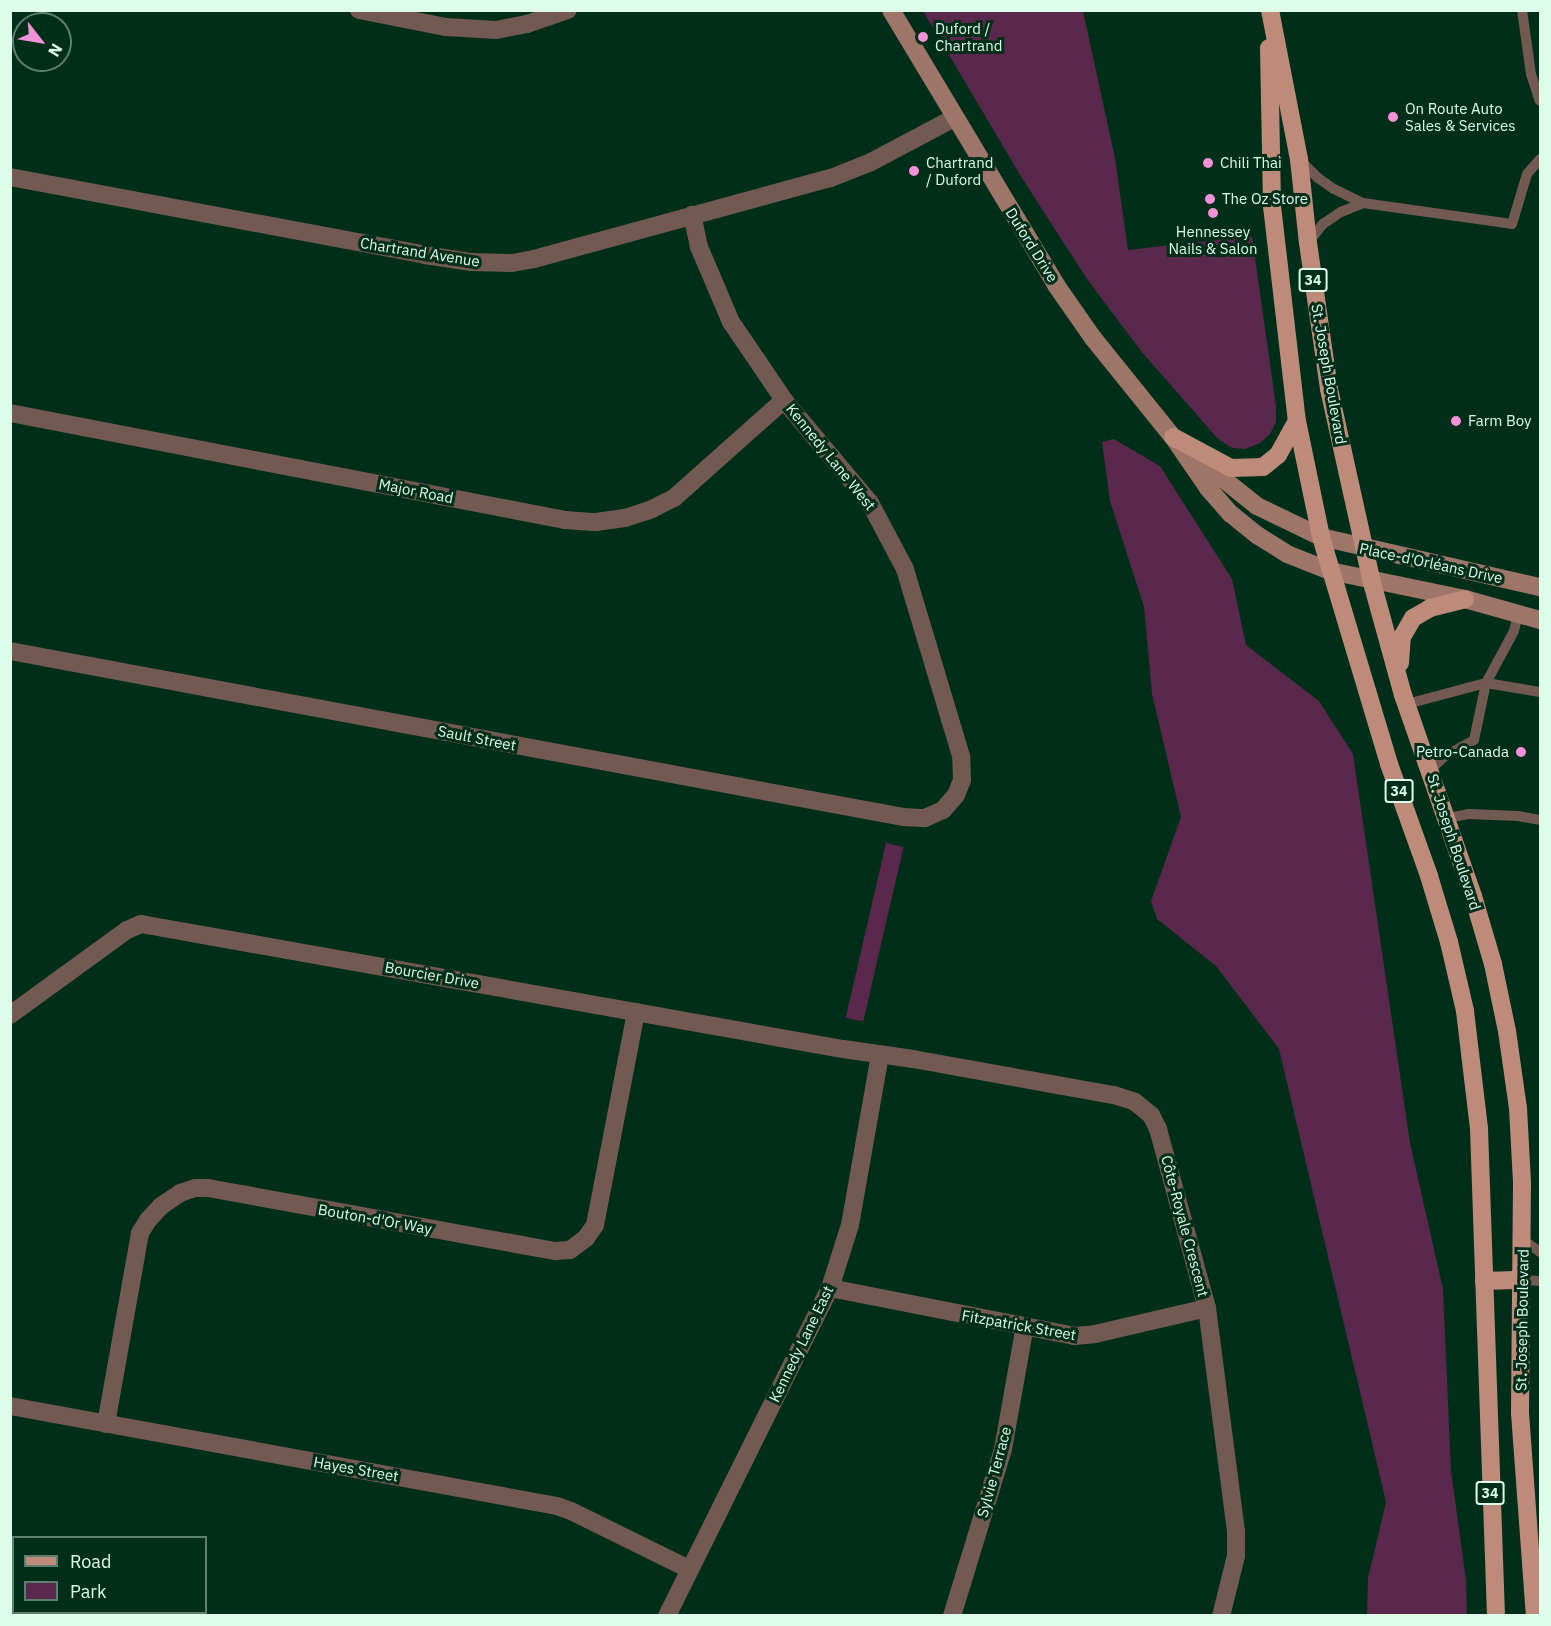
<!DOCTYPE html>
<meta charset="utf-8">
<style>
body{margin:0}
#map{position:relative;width:1551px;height:1626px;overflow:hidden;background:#002e19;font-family:"IBM Plex Sans",sans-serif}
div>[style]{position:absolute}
.green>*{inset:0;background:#59284c;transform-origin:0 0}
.lane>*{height:10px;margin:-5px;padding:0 5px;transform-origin:5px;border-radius:5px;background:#725951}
.street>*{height:18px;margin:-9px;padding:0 9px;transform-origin:9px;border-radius:9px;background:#725951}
.secondary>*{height:18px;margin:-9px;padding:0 9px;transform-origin:9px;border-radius:9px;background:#9d7569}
.primary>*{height:18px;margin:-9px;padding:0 9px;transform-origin:9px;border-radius:9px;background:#be8b7b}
.dots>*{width:16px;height:16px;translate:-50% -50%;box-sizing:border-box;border:3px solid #002e19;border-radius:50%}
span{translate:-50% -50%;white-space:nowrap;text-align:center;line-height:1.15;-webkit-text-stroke:6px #002e19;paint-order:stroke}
.shield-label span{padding:2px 4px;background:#002e19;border:2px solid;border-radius:4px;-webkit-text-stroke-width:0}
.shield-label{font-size:14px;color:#defcea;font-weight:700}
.poi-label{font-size:15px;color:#defcea}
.left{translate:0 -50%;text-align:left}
.right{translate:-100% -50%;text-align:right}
.street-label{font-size:15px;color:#defcea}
.frame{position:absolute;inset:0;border:12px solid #defcea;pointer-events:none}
.legend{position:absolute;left:12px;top:1536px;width:195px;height:78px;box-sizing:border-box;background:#002e19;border:2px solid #59806d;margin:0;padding:8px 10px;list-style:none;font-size:18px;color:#defcea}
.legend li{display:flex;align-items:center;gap:12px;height:30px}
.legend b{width:30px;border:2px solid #59806d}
.north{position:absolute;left:12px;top:12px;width:60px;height:60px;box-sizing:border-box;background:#002e19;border:2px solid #59806d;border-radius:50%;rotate:121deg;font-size:16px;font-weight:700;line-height:24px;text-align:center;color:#defcea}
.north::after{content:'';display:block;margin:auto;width:21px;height:27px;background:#f391d6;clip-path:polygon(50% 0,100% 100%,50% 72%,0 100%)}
</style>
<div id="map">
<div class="green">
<div style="clip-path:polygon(923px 11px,1083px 11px,1115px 158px,1128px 250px,1252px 236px,1276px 406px,1276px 422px,1270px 434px,1260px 443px,1245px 449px,1232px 448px,1218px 439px,1141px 351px,1087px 279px,1020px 175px)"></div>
<div style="clip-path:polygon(1114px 439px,1160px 466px,1232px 579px,1246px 645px,1319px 701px,1353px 754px,1410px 1143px,1443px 1289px,1451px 1471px,1466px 1580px,1467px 1615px,1367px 1615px,1368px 1578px,1386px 1502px,1279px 1049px,1216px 966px,1157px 919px,1151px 901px,1181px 817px,1152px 694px,1144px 607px,1110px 501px,1102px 442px)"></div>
<div style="left:886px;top:843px;width:18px;height:179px;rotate:13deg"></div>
</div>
<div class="lane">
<div style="left:1522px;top:10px;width:65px;rotate:82deg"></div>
<div style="left:1531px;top:74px;width:28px;rotate:72deg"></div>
<div style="left:1299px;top:159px;width:27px;rotate:45deg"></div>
<div style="left:1318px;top:178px;width:19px;rotate:35deg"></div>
<div style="left:1334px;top:189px;width:32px;rotate:26deg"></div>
<div style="left:1363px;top:203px;width:150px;rotate:8deg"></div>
<div style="left:1512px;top:224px;width:52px;rotate:-73.3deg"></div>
<div style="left:1527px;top:174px;width:20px;rotate:-49deg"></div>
<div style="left:1308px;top:243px;width:24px;rotate:-52deg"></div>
<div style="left:1323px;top:224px;width:22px;rotate:-34deg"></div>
<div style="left:1341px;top:212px;width:24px;rotate:-22deg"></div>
<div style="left:1407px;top:704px;width:82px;rotate:-14.9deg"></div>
<div style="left:1486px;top:683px;width:59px;rotate:-61.7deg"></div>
<div style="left:1514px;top:631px;width:18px;rotate:-77deg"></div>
<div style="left:1430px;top:770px;width:21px;rotate:-43deg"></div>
<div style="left:1445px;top:756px;width:33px;rotate:-29deg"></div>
<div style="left:1474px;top:740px;width:58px;rotate:-78.1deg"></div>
<div style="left:1486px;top:683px;width:55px;rotate:9.5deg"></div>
<div style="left:1447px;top:818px;width:22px;rotate:-10deg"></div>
<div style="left:1469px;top:814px;width:49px;rotate:2.3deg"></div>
<div style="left:1518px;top:816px;width:22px;rotate:10deg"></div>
<div style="left:1523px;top:1240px;width:21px;rotate:35deg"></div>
<div style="left:1522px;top:1280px;width:18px;rotate:3deg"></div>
</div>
<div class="street">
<div style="left:359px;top:10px;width:89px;rotate:11.1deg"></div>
<div style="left:446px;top:27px;width:50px;rotate:3.4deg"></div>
<div style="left:496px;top:30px;width:32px;rotate:-11deg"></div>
<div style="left:527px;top:24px;width:43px;rotate:-18.9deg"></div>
<div style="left:10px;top:177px;width:422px;rotate:10.6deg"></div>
<div style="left:425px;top:255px;width:47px;rotate:8.7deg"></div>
<div style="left:471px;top:262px;width:41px;rotate:1.4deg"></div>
<div style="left:512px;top:263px;width:22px;rotate:-10deg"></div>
<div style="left:534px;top:259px;width:308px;rotate:-15.3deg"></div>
<div style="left:831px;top:178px;width:43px;rotate:-21.8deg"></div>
<div style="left:871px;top:162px;width:94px;rotate:-27.9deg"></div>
<div style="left:10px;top:413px;width:565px;rotate:10.91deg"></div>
<div style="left:565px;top:520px;width:31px;rotate:4deg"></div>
<div style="left:596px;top:522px;width:29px;rotate:-8deg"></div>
<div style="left:625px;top:518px;width:28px;rotate:-18deg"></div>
<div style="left:652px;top:509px;width:25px;rotate:-27deg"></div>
<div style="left:674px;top:498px;width:147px;rotate:-41.7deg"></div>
<div style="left:10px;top:651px;width:908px;rotate:10.53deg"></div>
<div style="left:903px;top:817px;width:22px;rotate:3deg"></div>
<div style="left:925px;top:818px;width:20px;rotate:-24deg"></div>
<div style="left:943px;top:810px;width:20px;rotate:-49deg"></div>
<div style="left:956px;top:795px;width:16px;rotate:-68deg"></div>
<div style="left:962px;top:780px;width:24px;rotate:-92deg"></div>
<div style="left:961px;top:756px;width:195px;rotate:-106.7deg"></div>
<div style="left:905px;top:569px;width:75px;rotate:-117.9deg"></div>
<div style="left:870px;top:503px;width:134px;rotate:-129.9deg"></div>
<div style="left:784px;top:400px;width:94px;rotate:-124.2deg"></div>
<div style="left:731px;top:322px;width:82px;rotate:-113.1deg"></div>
<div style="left:699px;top:247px;width:33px;rotate:-102deg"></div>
<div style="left:10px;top:1015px;width:145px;rotate:-36deg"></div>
<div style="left:127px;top:930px;width:15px;rotate:-23deg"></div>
<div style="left:141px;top:924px;width:713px;rotate:10.1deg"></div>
<div style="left:843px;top:1049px;width:71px;rotate:8.1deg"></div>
<div style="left:913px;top:1059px;width:204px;rotate:10.2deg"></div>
<div style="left:1114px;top:1095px;width:22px;rotate:18deg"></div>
<div style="left:1135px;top:1102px;width:21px;rotate:39deg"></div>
<div style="left:1151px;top:1115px;width:16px;rotate:63deg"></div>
<div style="left:1158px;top:1129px;width:186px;rotate:74.7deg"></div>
<div style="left:1207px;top:1308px;width:226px;rotate:82.6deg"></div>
<div style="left:1236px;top:1532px;width:24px;rotate:90deg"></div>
<div style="left:1236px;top:1556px;width:62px;rotate:104deg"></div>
<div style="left:830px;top:1288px;width:249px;rotate:11.1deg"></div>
<div style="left:1074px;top:1336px;width:21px;rotate:-5deg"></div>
<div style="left:1095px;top:1334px;width:115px;rotate:-13.1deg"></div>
<div style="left:10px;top:1406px;width:556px;rotate:10.36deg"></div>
<div style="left:557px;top:1506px;width:15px;rotate:20deg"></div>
<div style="left:571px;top:1511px;width:131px;rotate:26.2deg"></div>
<div style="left:106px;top:1424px;width:194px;rotate:-79.9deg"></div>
<div style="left:140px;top:1233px;width:15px;rotate:-58deg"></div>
<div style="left:148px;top:1220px;width:19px;rotate:-47deg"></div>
<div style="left:161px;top:1206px;width:23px;rotate:-34deg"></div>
<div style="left:180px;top:1193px;width:16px;rotate:-18deg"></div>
<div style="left:195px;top:1188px;width:13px"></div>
<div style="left:208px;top:1188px;width:353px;rotate:10.3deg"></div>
<div style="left:555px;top:1251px;width:15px;rotate:-4deg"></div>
<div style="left:570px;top:1250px;width:20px;rotate:-37deg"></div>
<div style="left:586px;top:1238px;width:16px;rotate:-55deg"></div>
<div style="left:595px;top:1225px;width:217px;rotate:-79.1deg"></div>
<div style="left:667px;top:1616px;width:366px;rotate:-63.6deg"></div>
<div style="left:830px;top:1288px;width:66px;rotate:-72.4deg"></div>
<div style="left:850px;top:1225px;width:173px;rotate:-80deg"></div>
<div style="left:952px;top:1616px;width:175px;rotate:-73deg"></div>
<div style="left:1003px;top:1449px;width:125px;rotate:-79.9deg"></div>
</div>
<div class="secondary">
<div style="left:891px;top:10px;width:321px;rotate:59deg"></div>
<div style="left:1056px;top:285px;width:65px;rotate:55.1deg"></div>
<div style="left:1093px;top:338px;width:127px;rotate:51.1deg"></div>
<div style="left:1173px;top:437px;width:62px;rotate:55.5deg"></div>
<div style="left:1208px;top:488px;width:35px;rotate:49deg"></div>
<div style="left:1231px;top:514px;width:33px;rotate:39deg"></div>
<div style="left:1257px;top:535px;width:36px;rotate:32deg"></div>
<div style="left:1287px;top:554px;width:46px;rotate:21.6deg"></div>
<div style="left:1330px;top:571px;width:138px;rotate:11.7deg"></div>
<div style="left:1465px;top:599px;width:78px;rotate:15.6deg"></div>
<div style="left:1192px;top:454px;width:83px;rotate:38.7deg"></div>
<div style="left:1257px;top:506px;width:71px;rotate:25.8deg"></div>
<div style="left:1321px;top:537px;width:225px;rotate:12.9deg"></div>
</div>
<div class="primary">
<div style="left:1270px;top:10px;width:152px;rotate:79deg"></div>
<div style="left:1299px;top:159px;width:84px;rotate:83.9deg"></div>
<div style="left:1308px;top:243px;width:148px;rotate:81.8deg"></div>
<div style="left:1329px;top:389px;width:195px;rotate:77.5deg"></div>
<div style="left:1371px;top:579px;width:120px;rotate:74.6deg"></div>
<div style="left:1403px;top:695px;width:213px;rotate:70.8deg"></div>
<div style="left:1473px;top:896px;width:71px;rotate:73.6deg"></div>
<div style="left:1493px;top:964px;width:68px;rotate:78.2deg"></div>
<div style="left:1507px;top:1031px;width:78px;rotate:81.9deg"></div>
<div style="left:1518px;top:1108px;width:75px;rotate:86.9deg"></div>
<div style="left:1522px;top:1183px;width:230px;rotate:90.5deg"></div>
<div style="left:1520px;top:1413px;width:204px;rotate:85.8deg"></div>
<div style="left:1269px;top:48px;width:158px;rotate:88.9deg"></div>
<div style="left:1272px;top:206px;width:216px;rotate:83.4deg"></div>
<div style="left:1297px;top:421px;width:118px;rotate:78.3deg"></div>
<div style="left:1321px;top:537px;width:237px;rotate:73.3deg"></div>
<div style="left:1389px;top:764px;width:119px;rotate:70.3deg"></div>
<div style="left:1429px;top:876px;width:69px;rotate:73.1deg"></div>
<div style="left:1449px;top:942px;width:71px;rotate:76.9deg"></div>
<div style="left:1465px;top:1011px;width:119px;rotate:83.2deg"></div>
<div style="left:1479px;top:1129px;width:487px;rotate:88deg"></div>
<div style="left:1173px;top:437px;width:66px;rotate:28.1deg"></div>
<div style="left:1231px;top:468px;width:32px;rotate:-2deg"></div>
<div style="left:1263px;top:467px;width:19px;rotate:-39deg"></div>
<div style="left:1278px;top:455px;width:39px;rotate:-61deg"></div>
<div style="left:1400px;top:663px;width:26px;rotate:-86deg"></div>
<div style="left:1402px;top:637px;width:22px;rotate:-60deg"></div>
<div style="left:1413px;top:618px;width:20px;rotate:-30deg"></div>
<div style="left:1430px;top:608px;width:36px;rotate:-14deg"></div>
<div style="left:1484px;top:1281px;width:38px;rotate:-2deg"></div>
</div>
<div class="dots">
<div style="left:923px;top:37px;background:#f391d6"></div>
<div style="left:1393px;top:117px;background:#f391d6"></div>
<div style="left:1208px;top:163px;background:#f391d6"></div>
<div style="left:914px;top:171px;background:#f391d6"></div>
<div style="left:1210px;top:199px;background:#f391d6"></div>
<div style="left:1213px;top:213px;background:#f391d6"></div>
<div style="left:1456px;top:421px;background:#f391d6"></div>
<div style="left:1521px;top:752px;background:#f391d6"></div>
</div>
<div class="shield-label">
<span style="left:1313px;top:280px">34</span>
<span style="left:1399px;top:791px">34</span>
<span style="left:1490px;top:1493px">34</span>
</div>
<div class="poi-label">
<span class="left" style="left:935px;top:37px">Duford /<br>Chartrand</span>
<span class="left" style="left:1405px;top:117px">On Route Auto<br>Sales &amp; Services</span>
<span class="left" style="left:926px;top:171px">Chartrand<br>/ Duford</span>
<span class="left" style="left:1220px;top:163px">Chili Thai</span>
<span class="left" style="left:1222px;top:199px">The Oz Store</span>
<span style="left:1213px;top:240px">Hennessey<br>Nails &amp; Salon</span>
<span class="left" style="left:1468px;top:421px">Farm Boy</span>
<span class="right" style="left:1509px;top:752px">Petro-Canada</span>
</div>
<div class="street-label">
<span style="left:1032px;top:245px;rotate:58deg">Duford Drive</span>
<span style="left:420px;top:252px;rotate:9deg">Chartrand Avenue</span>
<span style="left:1329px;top:374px;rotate:80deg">St. Joseph Boulevard</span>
<span style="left:831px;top:457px;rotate:51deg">Kennedy Lane West</span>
<span style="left:416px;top:491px;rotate:11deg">Major Road</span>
<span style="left:1431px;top:563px;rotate:12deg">Place-d'Orléans Drive</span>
<span style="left:477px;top:738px;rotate:11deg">Sault Street</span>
<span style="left:1454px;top:842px;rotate:72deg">St. Joseph Boulevard</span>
<span style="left:432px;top:975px;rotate:10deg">Bourcier Drive</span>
<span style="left:375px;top:1219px;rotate:10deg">Bouton-d'Or Way</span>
<span style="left:1185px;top:1226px;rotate:75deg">Côte-Royale Crescent</span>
<span style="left:1522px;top:1320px;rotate:-89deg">St. Joseph Boulevard</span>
<span style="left:1019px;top:1325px;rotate:10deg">Fitzpatrick Street</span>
<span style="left:801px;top:1344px;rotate:-64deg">Kennedy Lane East</span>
<span style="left:356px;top:1469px;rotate:10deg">Hayes Street</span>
<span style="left:994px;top:1472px;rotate:-75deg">Sylvie Terrace</span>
</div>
<div class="frame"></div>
<ul class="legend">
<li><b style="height:8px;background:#be8b7b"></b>Road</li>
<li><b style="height:16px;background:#59284c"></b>Park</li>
</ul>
<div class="north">N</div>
</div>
